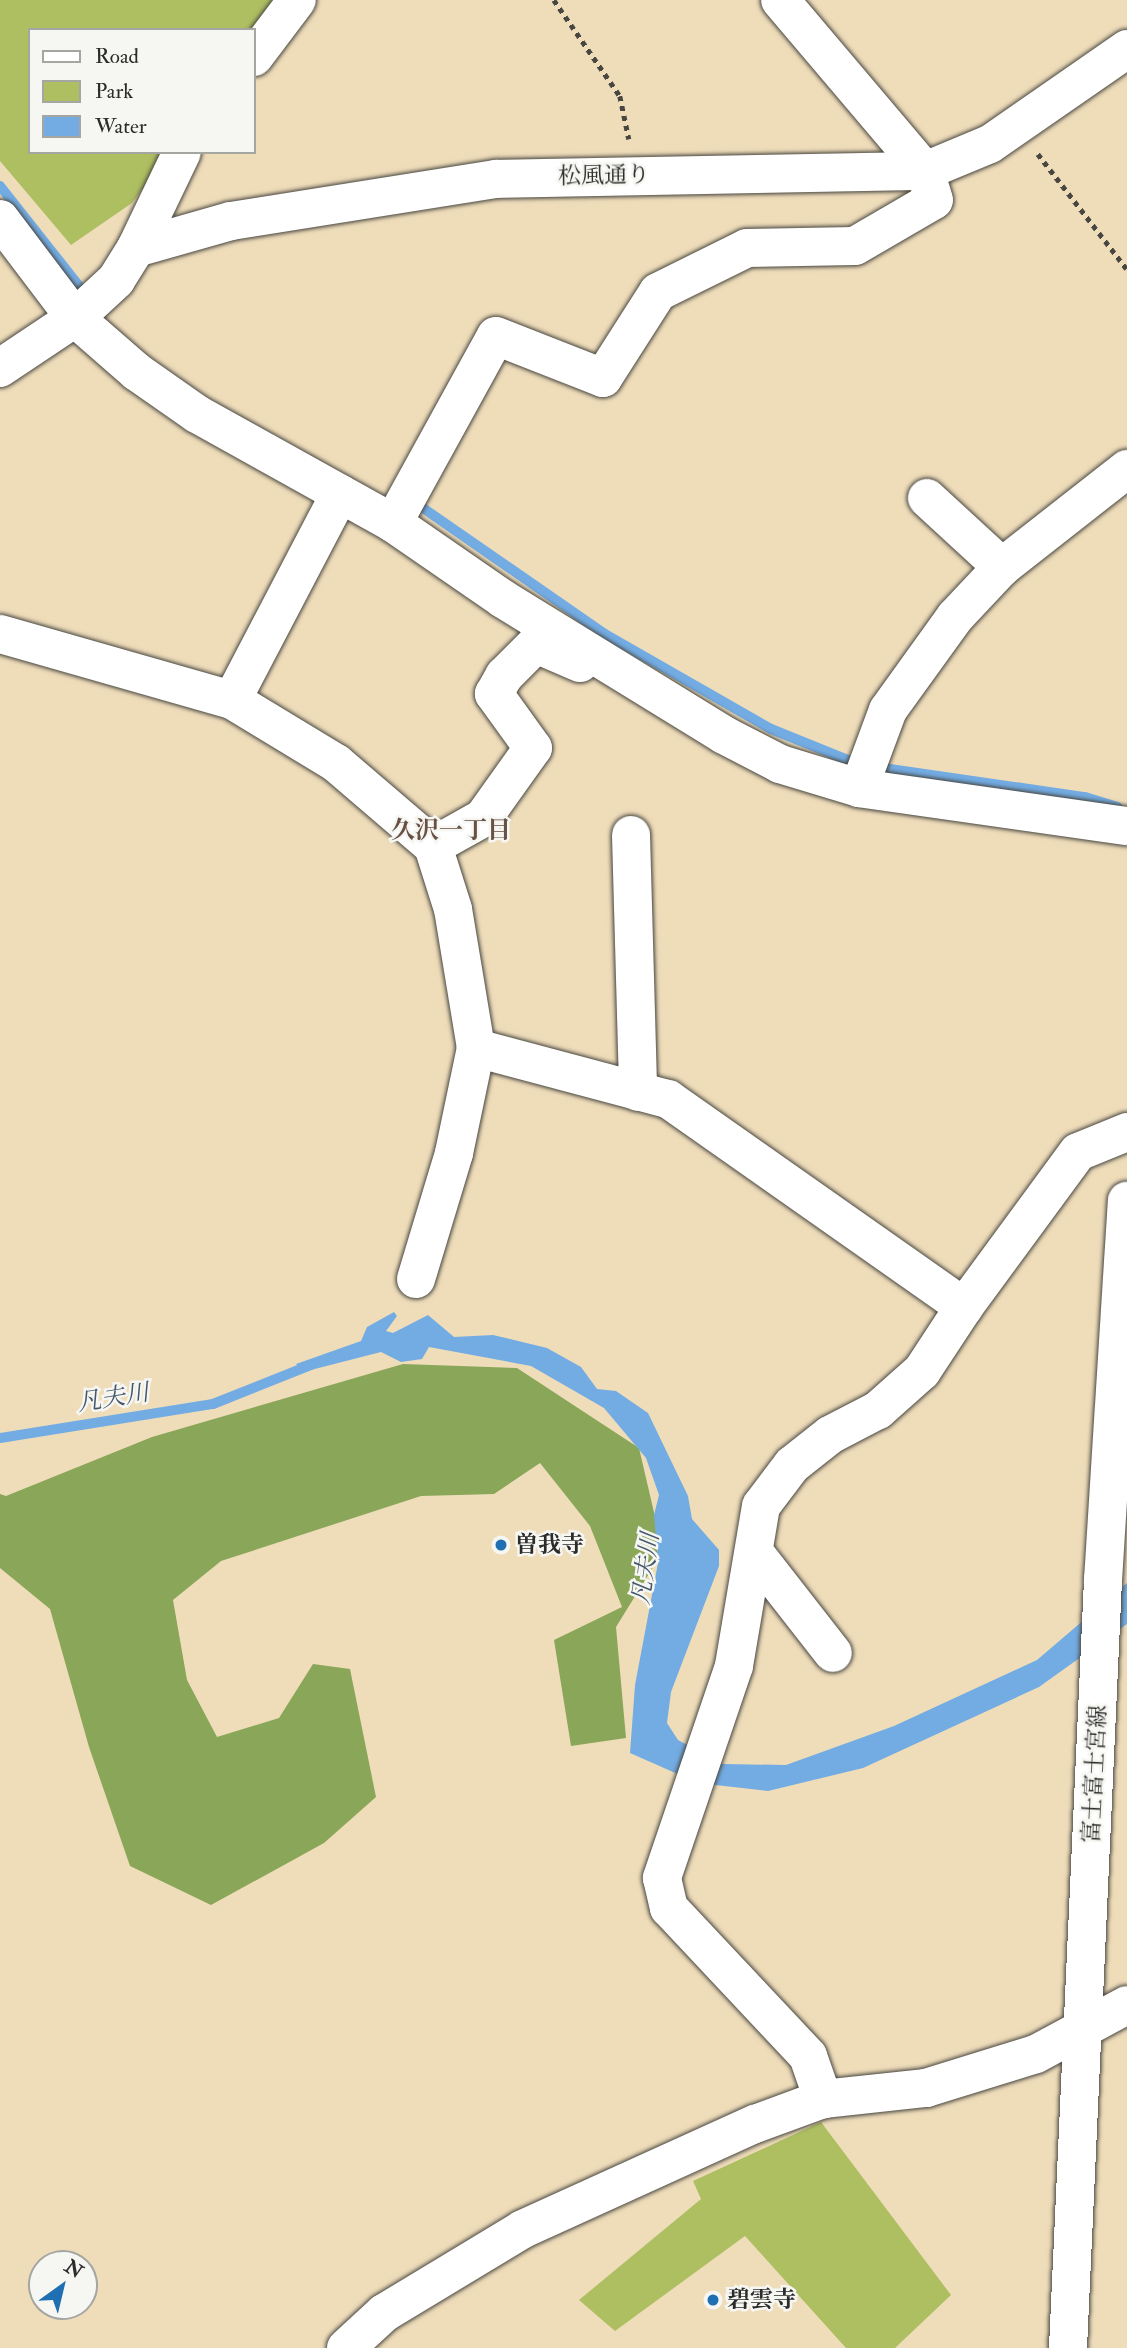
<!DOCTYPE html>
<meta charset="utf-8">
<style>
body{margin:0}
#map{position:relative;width:1127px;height:2348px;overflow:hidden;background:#efddba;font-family:"IM FELL Double Pica","Noto Serif JP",serif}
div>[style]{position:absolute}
.green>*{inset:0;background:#aebf62}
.forest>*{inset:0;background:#8aa658}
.water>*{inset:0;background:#73ace3}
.stream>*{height:10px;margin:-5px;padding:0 5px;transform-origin:5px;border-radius:5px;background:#73ace3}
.path>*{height:4.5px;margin-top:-2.25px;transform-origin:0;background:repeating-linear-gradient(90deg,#484640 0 5px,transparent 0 10px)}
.roads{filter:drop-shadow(0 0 2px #484640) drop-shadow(0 0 2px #484640)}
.minor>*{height:38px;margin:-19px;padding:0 19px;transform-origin:19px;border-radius:19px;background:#fff}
.major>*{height:38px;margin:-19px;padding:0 19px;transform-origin:19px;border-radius:19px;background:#fff}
.dots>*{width:19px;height:19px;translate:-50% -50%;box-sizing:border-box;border:4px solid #f6f6f2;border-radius:50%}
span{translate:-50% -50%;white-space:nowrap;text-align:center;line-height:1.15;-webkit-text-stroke:5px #f6f6f2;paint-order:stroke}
.street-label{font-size:23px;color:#2b2b2b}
.poi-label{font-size:23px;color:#2b2b2b;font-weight:700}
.left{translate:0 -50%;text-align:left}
.neighbourhood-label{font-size:24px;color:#685144;font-weight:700}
.water-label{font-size:24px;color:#44586b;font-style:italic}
.legend{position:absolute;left:28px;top:28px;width:228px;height:126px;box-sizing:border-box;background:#f6f6f2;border:2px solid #a5a5a2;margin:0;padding:9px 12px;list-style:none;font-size:21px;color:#2b2b2b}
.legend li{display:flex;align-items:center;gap:14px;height:35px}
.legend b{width:35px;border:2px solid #a5a5a2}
.north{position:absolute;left:28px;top:2250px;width:70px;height:70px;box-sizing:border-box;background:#f6f6f2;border:2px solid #a5a5a2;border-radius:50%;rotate:34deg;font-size:19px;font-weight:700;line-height:28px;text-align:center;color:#2b2b2b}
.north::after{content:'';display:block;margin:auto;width:24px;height:32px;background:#1f6fb2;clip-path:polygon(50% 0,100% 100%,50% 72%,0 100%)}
</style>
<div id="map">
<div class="green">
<div style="clip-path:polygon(0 0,286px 0,254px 30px,30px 30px,30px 152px,170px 152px,132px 203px,71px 245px,0 161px)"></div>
<div style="clip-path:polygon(821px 2122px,951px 2295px,895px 2348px,846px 2348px,745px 2236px,615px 2331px,579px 2300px,701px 2199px,693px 2181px)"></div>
</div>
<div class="forest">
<div style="clip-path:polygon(403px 1364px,517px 1368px,639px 1448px,663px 1551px,616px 1627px,626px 1738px,571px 1746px,554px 1640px,622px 1607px,590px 1526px,540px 1463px,494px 1494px,421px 1496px,221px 1561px,173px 1600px,187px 1680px,217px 1737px,279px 1718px,313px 1664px,350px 1669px,376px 1797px,324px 1843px,211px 1905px,130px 1866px,89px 1747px,50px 1609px,0 1568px,0 1494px,6px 1496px,152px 1437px)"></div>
</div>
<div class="water">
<div style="clip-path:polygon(394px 1312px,397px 1316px,386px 1331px,393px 1333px,428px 1315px,454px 1337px,493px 1335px,547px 1348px,581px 1367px,597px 1389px,616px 1391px,648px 1413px,688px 1496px,692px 1519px,719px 1550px,719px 1566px,671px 1692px,667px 1723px,678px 1740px,723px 1764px,786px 1765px,894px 1726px,1037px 1660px,1127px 1583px,1127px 1624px,1039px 1687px,863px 1768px,768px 1791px,698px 1783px,630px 1753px,635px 1685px,658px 1563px,654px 1515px,659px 1495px,646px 1458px,604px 1408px,531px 1366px,429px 1347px,422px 1359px,401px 1362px,381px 1352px,303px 1372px,296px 1364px,361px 1341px,367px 1327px)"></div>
</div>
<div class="stream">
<div style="left:0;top:186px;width:139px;rotate:51.7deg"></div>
<div style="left:420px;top:506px;width:225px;rotate:34.7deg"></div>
<div style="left:605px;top:634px;width:191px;rotate:29.8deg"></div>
<div style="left:771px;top:729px;width:96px;rotate:22deg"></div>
<div style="left:876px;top:767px;width:211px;rotate:8.2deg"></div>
<div style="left:1085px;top:797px;width:34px;rotate:17deg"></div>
<div style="left:0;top:1438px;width:216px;rotate:-9.1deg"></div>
<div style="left:213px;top:1404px;width:105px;rotate:-21.7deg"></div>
</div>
<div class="path">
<div style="left:554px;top:0;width:116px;rotate:55.5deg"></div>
<div style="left:620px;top:96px;width:44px;rotate:78.2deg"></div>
<div style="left:1038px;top:154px;width:145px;rotate:52.3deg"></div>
</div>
<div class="roads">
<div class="minor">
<div style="left:254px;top:57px;width:71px;rotate:-53deg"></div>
<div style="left:0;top:219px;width:124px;rotate:52.9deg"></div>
<div style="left:75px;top:318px;width:82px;rotate:41.1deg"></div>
<div style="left:137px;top:372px;width:73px;rotate:35deg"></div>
<div style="left:197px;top:414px;width:224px;rotate:29.1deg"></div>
<div style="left:393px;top:523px;width:134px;rotate:34.6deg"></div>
<div style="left:503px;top:599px;width:259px;rotate:31.6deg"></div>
<div style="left:724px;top:735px;width:63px;rotate:27.4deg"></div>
<div style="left:780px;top:764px;width:83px;rotate:16.9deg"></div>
<div style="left:859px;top:788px;width:271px;rotate:8.1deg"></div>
<div style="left:136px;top:248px;width:106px;rotate:-64.4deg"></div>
<div style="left:0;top:368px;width:90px;rotate:-33.7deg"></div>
<div style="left:75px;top:318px;width:56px;rotate:-42.8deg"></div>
<div style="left:116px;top:280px;width:38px;rotate:-58deg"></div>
<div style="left:136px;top:248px;width:99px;rotate:-15.9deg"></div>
<div style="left:231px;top:221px;width:268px;rotate:-9deg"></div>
<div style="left:496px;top:179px;width:429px;rotate:-1.1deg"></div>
<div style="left:925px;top:171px;width:70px;rotate:-22.6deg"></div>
<div style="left:990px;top:144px;width:167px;rotate:-34.7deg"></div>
<div style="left:927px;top:498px;width:102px;rotate:42.6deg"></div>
<div style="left:393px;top:523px;width:213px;rotate:-61.2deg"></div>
<div style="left:496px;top:336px;width:115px;rotate:21.4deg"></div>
<div style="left:603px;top:378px;width:102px;rotate:-57.4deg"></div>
<div style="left:658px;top:292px;width:99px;rotate:-26.3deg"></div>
<div style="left:747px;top:248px;width:108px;rotate:-1.1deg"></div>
<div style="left:855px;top:246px;width:91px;rotate:-30.2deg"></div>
<div style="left:934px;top:200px;width:30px;rotate:-107deg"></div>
<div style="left:925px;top:171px;width:224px;rotate:-130.3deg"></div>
<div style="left:0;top:634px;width:241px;rotate:15.9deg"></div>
<div style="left:232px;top:700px;width:122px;rotate:31.2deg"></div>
<div style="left:336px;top:763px;width:128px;rotate:40.6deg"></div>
<div style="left:433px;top:846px;width:66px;rotate:72.4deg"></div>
<div style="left:453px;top:909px;width:141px;rotate:80.6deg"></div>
<div style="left:476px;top:1048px;width:199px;rotate:14.9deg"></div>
<div style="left:668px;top:1099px;width:362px;rotate:35.1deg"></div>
<div style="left:964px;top:1307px;width:77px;rotate:123.3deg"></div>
<div style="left:922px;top:1371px;width:59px;rotate:138.4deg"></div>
<div style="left:878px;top:1410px;width:54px;rotate:152.5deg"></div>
<div style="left:830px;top:1435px;width:48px;rotate:141.7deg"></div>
<div style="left:792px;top:1465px;width:51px;rotate:127.1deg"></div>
<div style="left:761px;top:1506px;width:162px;rotate:99.6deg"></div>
<div style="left:734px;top:1666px;width:224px;rotate:108.8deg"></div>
<div style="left:662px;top:1878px;width:31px;rotate:77deg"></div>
<div style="left:669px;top:1908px;width:203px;rotate:46.8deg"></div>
<div style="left:808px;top:2056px;width:46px;rotate:70.8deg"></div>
<div style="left:232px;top:700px;width:233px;rotate:-62.4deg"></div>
<div style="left:859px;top:788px;width:83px;rotate:-69.6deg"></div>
<div style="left:888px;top:710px;width:115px;rotate:-54.2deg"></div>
<div style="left:955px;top:617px;width:69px;rotate:-46.8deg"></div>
<div style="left:1002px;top:567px;width:159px;rotate:-38.1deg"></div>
<div style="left:631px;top:835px;width:257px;rotate:88.4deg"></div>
<div style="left:433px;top:846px;width:57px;rotate:-29.2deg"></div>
<div style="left:483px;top:818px;width:86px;rotate:-54.5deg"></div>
<div style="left:533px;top:748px;width:67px;rotate:-125.8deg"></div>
<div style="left:494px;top:694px;width:21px;rotate:-61deg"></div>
<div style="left:504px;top:676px;width:45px;rotate:-45deg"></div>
<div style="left:536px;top:644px;width:48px;rotate:23.4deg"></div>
<div style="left:416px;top:1279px;width:132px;rotate:-73.2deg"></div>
<div style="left:454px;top:1153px;width:107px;rotate:-78.2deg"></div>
<div style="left:964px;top:1307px;width:192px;rotate:-53.7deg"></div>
<div style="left:1078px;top:1152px;width:53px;rotate:-22.2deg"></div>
<div style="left:754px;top:1552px;width:128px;rotate:52deg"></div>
<div style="left:346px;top:2348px;width:52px;rotate:-42.6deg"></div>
<div style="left:384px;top:2313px;width:162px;rotate:-31.1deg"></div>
<div style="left:523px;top:2229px;width:255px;rotate:-24.4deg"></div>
<div style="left:755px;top:2124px;width:72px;rotate:-20.2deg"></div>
<div style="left:823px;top:2099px;width:104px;rotate:-6.1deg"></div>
<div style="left:926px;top:2088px;width:115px;rotate:-17.2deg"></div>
<div style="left:1036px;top:2054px;width:103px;rotate:-28.3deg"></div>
</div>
<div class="major">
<div style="left:1068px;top:2348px;width:769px;rotate:-87.39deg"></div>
<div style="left:1103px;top:1580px;width:380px;rotate:-86.4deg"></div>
</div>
</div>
<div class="dots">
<div style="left:501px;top:1545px;background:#1f6fb2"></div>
<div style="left:713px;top:2300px;background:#1f6fb2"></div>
</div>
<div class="street-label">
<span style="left:604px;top:176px;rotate:-1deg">松風通り</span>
<span style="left:1095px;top:1774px;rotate:-87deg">富士富士宮線</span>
</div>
<div class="poi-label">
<span class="left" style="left:515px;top:1545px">曽我寺</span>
<span class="left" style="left:727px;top:2300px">碧雲寺</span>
</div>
<div class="neighbourhood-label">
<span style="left:451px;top:831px">久沢一丁目</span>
</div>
<div class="water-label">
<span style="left:113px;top:1398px;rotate:-9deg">凡夫川</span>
<span style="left:646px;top:1569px;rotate:-82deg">凡夫川</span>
</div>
<ul class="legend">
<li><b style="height:9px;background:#fff"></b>Road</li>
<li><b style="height:19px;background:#aebf62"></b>Park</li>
<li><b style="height:19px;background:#73ace3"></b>Water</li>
</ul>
<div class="north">N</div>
</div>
